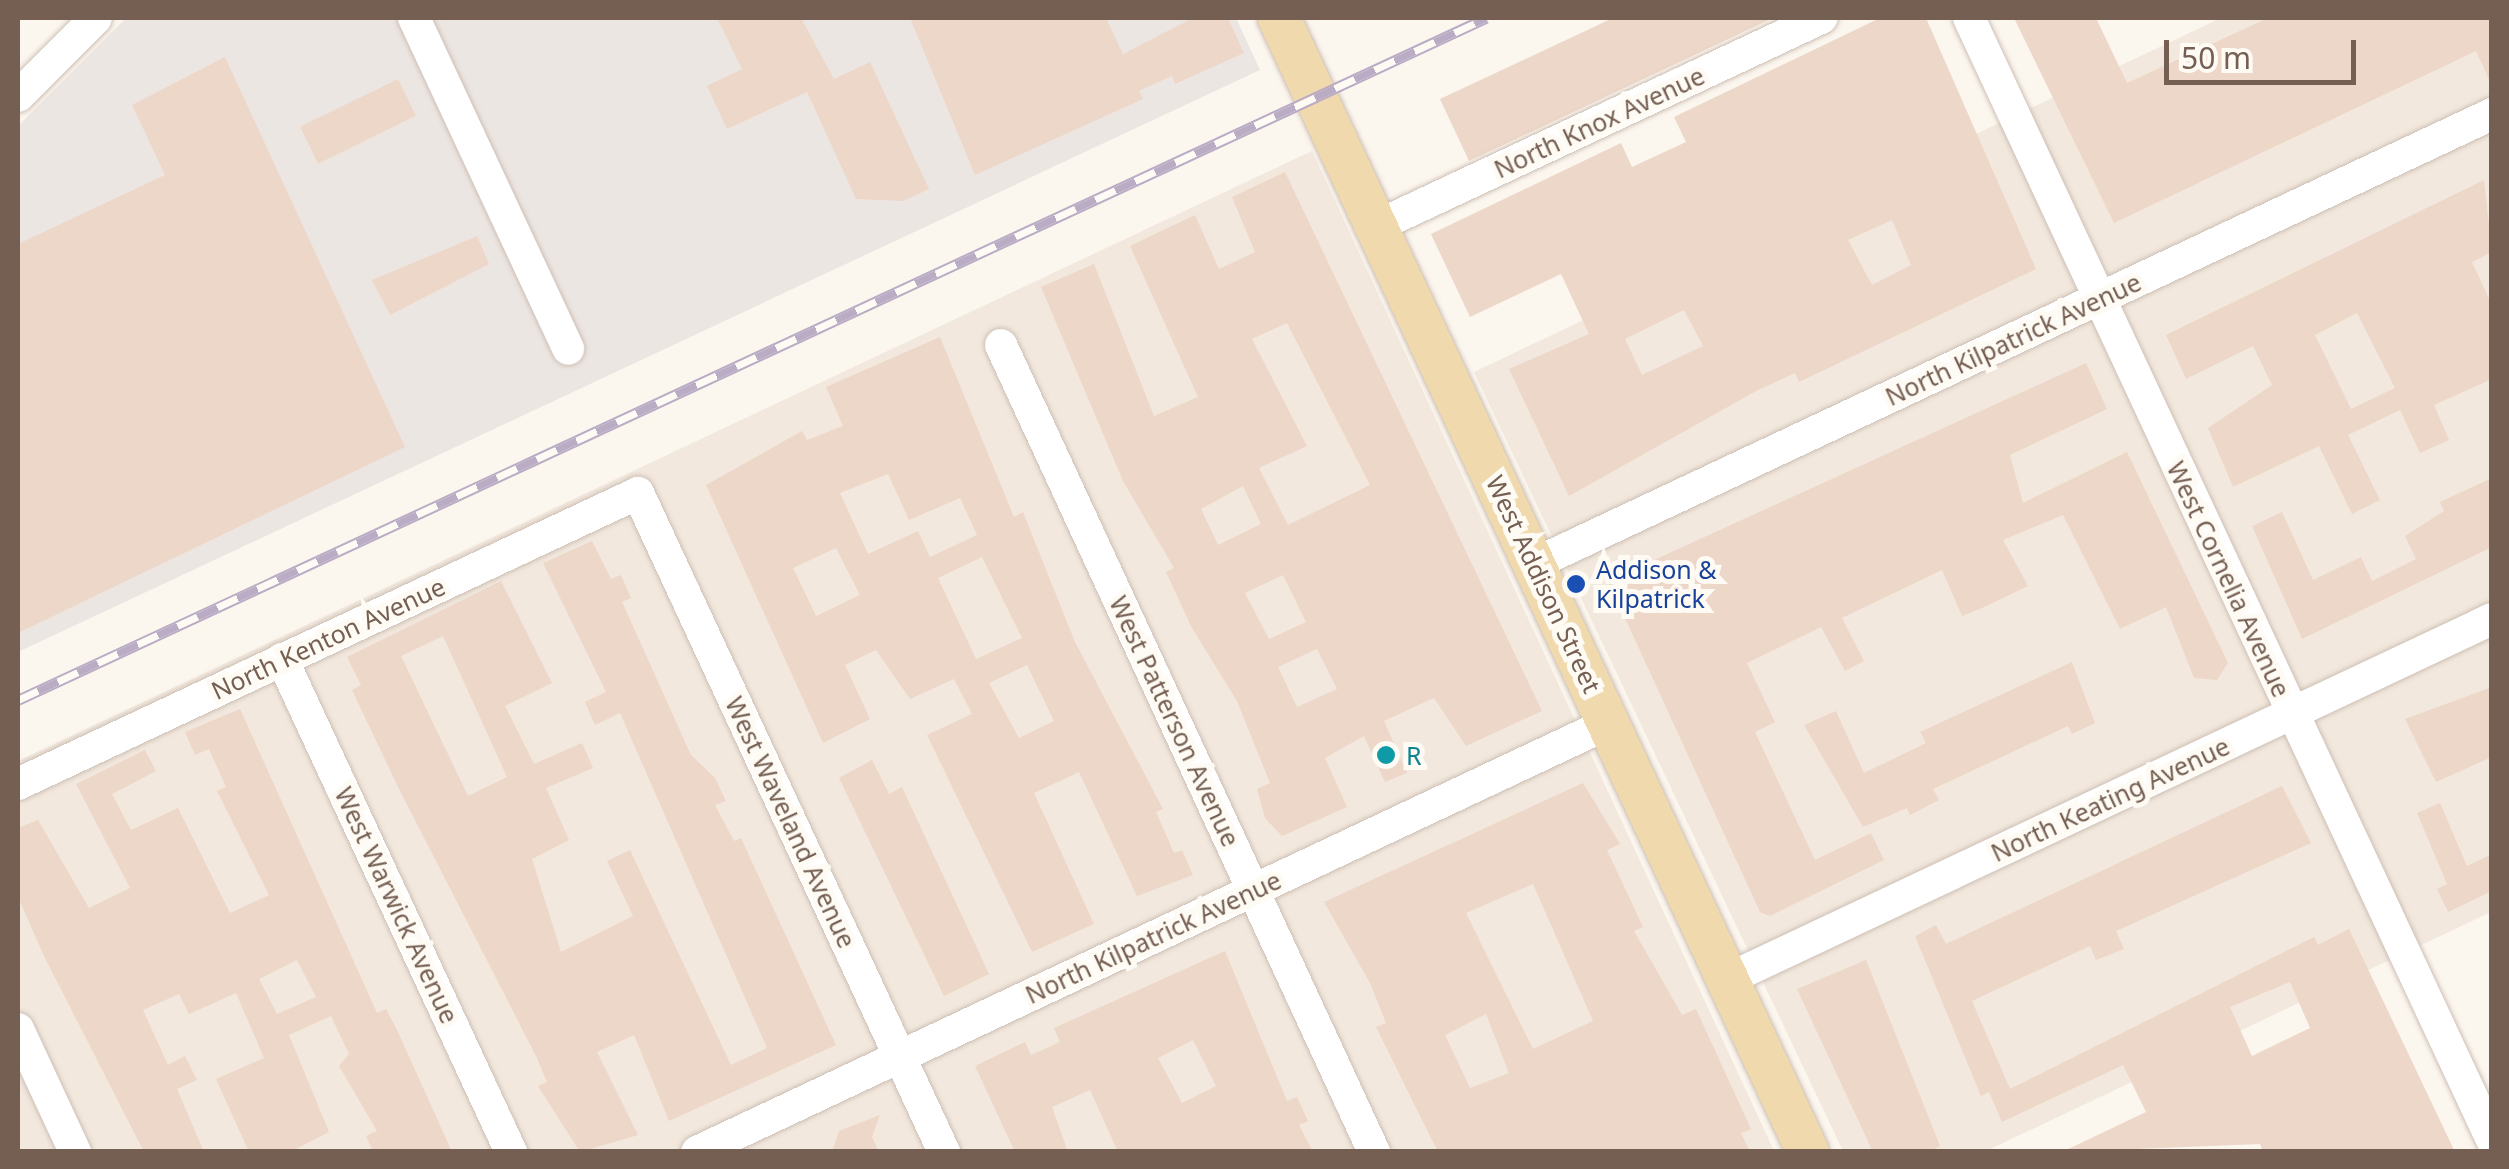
<!DOCTYPE html>
<style>
body{margin:0}
#map{position:relative;width:2509px;height:1169px;overflow:hidden;background:#fbf6ee;font-family:"Noto Sans",sans-serif}
div>[style]{position:absolute}
.residential>*{inset:0;background:#f2e8dd}
.industrial>*{inset:0;background:#ece6e2}
.building>*{inset:0;background:#edd7c8;transform-origin:0 0}
.roads{filter:drop-shadow(0 0 2px #cdbfb4) drop-shadow(0 0 2px #cdbfb4)}
.minor>*{height:32px;margin:-16px;padding:0 16px;transform-origin:16px;border-radius:16px;background:#fff}
.major>*{height:42px;margin:-21px;padding:0 21px;transform-origin:21px;border-radius:21px;background:#f1d9ae}
.rail>*{height:11px;margin-top:-5.5px;transform-origin:0;background:repeating-linear-gradient(90deg,#fefaf4 0 22px,#baacc5 0 44px);box-sizing:border-box;border-block:2px solid #baacc5}
.dots>*{width:28px;height:28px;translate:-50% -50%;box-sizing:border-box;border:5px solid #fefaf4;border-radius:50%}
span{translate:-50% -50%;white-space:nowrap;text-align:center;line-height:1.15;-webkit-text-stroke:10px #fefaf4;paint-order:stroke}
.street-label{font-size:25px;color:#755f52}
.transit-label{font-size:25px;color:#164399}
.left{translate:0 -50%;text-align:left}
.culture-label{font-size:25px;color:#0d838f}
.frame{position:absolute;inset:0;border:20px solid #755f52;pointer-events:none}
.scale{position:absolute;left:2164px;top:40px;width:192px;height:45px;box-sizing:border-box;border:5px solid #755f52;border-top:0;padding-left:12px;font-size:30px;line-height:35px;white-space:nowrap;color:#755f52;-webkit-text-stroke:8px #fefaf4;paint-order:stroke}
</style>
<div id="map">
<div class="residential">
<div style="clip-path:polygon(2221px 18px,2491px 18px,2491px 912px,1986px 1151px,1843px 1151px,1474px 372px)"></div>
<div style="clip-path:polygon(1312px 151px,1774px 1151px,18px 1151px,18px 761px)"></div>
</div>
<div class="industrial">
<div style="clip-path:polygon(126px 18px,1236px 18px,1260px 70px,18px 652px,18px 126px)"></div>
</div>
<div class="building">
<div style="clip-path:polygon(717px 18px,801px 18px,834px 79px,870px 62px,929px 189px,903px 201px,856px 199px,807px 92px,727px 129px,707px 86px,742px 69px)"></div>
<div style="clip-path:polygon(910px 18px,1106px 18px,1123px 54px,1193px 18px,1228px 18px,1244px 53px,1175px 84px,1172px 76px,1139px 91px,1143px 99px,975px 175px)"></div>
<div style="clip-path:polygon(1613px 18px,1773px 18px,1469px 161px,1440px 99px)"></div>
<div style="clip-path:polygon(evenodd,1880px 18px,1926px 18px,2036px 269px,1799px 382px,1795px 373px,1758px 390px,1569px 496px,1509px 369px,1589px 334px,1561px 274px,1470px 317px,1431px 234px,1621px 143px,1632px 167px,1686px 142px,1674px 117px,1880px 18px,1892px 220px,1911px 265px,1872px 285px,1848px 240px,1892px 220px,1880px 18px,1684px 310px,1703px 346px,1642px 375px,1625px 339px,1684px 310px)"></div>
<div style="clip-path:polygon(2014px 18px,2096px 18px,2127px 83px,2268px 18px,2492px 18px,2492px 86px,2476px 51px,2114px 223px)"></div>
<div style="clip-path:polygon(225px 57px,405px 447px,18px 633px,18px 244px,165px 175px,132px 105px)"></div>
<div style="left:398px;top:79px;width:41px;height:109px;rotate:64deg"></div>
<div style="clip-path:polygon(evenodd,1285px 172px,1542px 711px,1466px 746px,1434px 698px,1384px 721px,1407px 773px,1385px 782px,1364px 736px,1325px 758px,1347px 807px,1282px 836px,1265px 818px,1257px 789px,1270px 783px,1237px 701px,1192px 628px,1166px 572px,1174px 568px,1123px 481px,1041px 287px,1094px 264px,1154px 416px,1198px 397px,1130px 246px,1195px 215px,1219px 269px,1255px 252px,1232px 197px,1285px 172px,1287px 323px,1370px 485px,1288px 525px,1259px 468px,1307px 446px,1252px 339px,1287px 323px,1285px 172px,1243px 486px,1261px 524px,1218px 545px,1201px 509px,1243px 486px,1285px 172px,1283px 575px,1306px 622px,1269px 639px,1245px 593px,1283px 575px,1285px 172px,1317px 649px,1337px 689px,1297px 707px,1278px 667px,1317px 649px)"></div>
<div style="clip-path:polygon(evenodd,2484px 180px,2492px 252px,2472px 262px,2492px 305px,2492px 379px,2434px 405px,2449px 440px,2420px 453px,2400px 410px,2348px 435px,2380px 500px,2352px 514px,2319px 446px,2233px 487px,2208px 428px,2272px 385px,2253px 346px,2186px 379px,2166px 335px,2484px 180px,2357px 313px,2395px 388px,2351px 409px,2315px 335px,2357px 313px)"></div>
<div style="clip-path:polygon(477px 236px,489px 264px,390px 315px,372px 280px)"></div>
<div style="clip-path:polygon(evenodd,940px 337px,1014px 517px,1023px 512px,1075px 642px,1163px 809px,1156px 812px,1174px 853px,1182px 850px,1193px 875px,1137px 896px,1079px 772px,1034px 793px,1094px 924px,1032px 952px,927px 735px,972px 714px,954px 679px,910px 699px,876px 650px,845px 665px,870px 719px,823px 743px,706px 485px,802px 431px,807px 440px,843px 426px,826px 387px,940px 337px,888px 474px,909px 520px,960px 498px,977px 535px,930px 557px,918px 531px,868px 554px,840px 493px,888px 474px,940px 337px,836px 548px,860px 595px,816px 616px,793px 568px,836px 548px,940px 337px,982px 557px,1022px 638px,976px 659px,938px 578px,982px 557px,940px 337px,1027px 665px,1054px 721px,1019px 738px,989px 683px,1027px 665px)"></div>
<div style="clip-path:polygon(2086px 363px,2107px 409px,2010px 455px,2023px 503px,2127px 452px,2228px 663px,2217px 680px,2194px 678px,2166px 607px,2120px 629px,2063px 515px,2003px 540px,2028px 586px,1982px 608px,1962px 616px,1942px 570px,1842px 618px,1864px 661px,1845px 671px,1821px 627px,1747px 663px,1775px 722px,1755px 732px,1815px 860px,1871px 833px,1884px 860px,1770px 916px,1760px 912px,1608px 581px)"></div>
<div style="clip-path:polygon(2492px 478px,2492px 547px,2302px 639px,2252px 526px,2282px 512px,2313px 580px,2361px 557px,2372px 581px,2416px 559px,2405px 536px,2444px 511px,2440px 502px)"></div>
<div style="clip-path:polygon(evenodd,592px 541px,611px 579px,621px 575px,631px 598px,622px 602px,691px 755px,715px 778px,726px 801px,715px 805px,734px 841px,741px 838px,836px 1045px,669px 1121px,634px 1035px,597px 1052px,638px 1135px,580px 1152px,538px 1086px,547px 1082px,536px 1056px,399px 789px,352px 690px,361px 685px,347px 657px,501px 581px,552px 683px,505px 706px,534px 764px,582px 743px,593px 768px,546px 788px,569px 840px,532px 859px,561px 952px,633px 916px,607px 861px,630px 850px,731px 1065px,767px 1048px,620px 713px,595px 725px,585px 702px,606px 692px,543px 563px,592px 541px,443px 636px,507px 777px,468px 796px,401px 656px,443px 636px)"></div>
<div style="clip-path:polygon(2072px 662px,2095px 723px,2072px 734px,2068px 726px,1933px 789px,1939px 800px,1910px 815px,1907px 808px,1863px 827px,1804px 725px,1836px 711px,1864px 773px,1926px 743px,1920px 732px)"></div>
<div style="clip-path:polygon(2492px 687px,2492px 757px,2436px 782px,2405px 719px)"></div>
<div style="clip-path:polygon(evenodd,240px 709px,377px 1013px,386px 1009px,398px 1032px,452px 1152px,373px 1152px,366px 1136px,377px 1131px,339px 1066px,349px 1054px,331px 1016px,289px 1035px,329px 1132px,290px 1152px,249px 1152px,216px 1079px,264px 1058px,236px 993px,189px 1014px,179px 994px,143px 1010px,168px 1065px,185px 1056px,197px 1080px,177px 1089px,204px 1152px,144px 1152px,44px 956px,18px 897px,18px 828px,38px 820px,89px 908px,130px 888px,76px 784px,145px 750px,156px 771px,112px 794px,131px 830px,178px 808px,230px 913px,269px 895px,217px 791px,226px 787px,209px 749px,195px 755px,185px 732px,240px 709px,297px 960px,316px 997px,277px 1014px,259px 979px,297px 960px)"></div>
<div style="clip-path:polygon(872px 760px,889px 794px,902px 787px,989px 974px,944px 996px,839px 778px)"></div>
<div style="clip-path:polygon(evenodd,1583px 783px,1620px 844px,1607px 850px,1643px 927px,1634px 931px,1682px 1015px,1696px 1009px,1751px 1129px,1741px 1133px,1750px 1152px,1438px 1152px,1376px 1027px,1386px 1023px,1370px 983px,1324px 902px,1583px 783px,1533px 884px,1593px 1021px,1533px 1049px,1466px 913px,1533px 884px,1583px 783px,1486px 1014px,1509px 1073px,1470px 1088px,1445px 1035px,1486px 1014px)"></div>
<div style="clip-path:polygon(evenodd,2282px 786px,2311px 843px,2116px 931px,2124px 949px,2096px 960px,2090px 946px,1972px 1001px,2010px 1089px,2314px 937px,2318px 945px,2349px 929px,2455px 1152px,2263px 1152px,2260px 1144px,2062px 1152px,2146px 1112px,2123px 1065px,2002px 1122px,1989px 1092px,1981px 1096px,1915px 936px,1936px 925px,1946px 944px,2282px 786px,2290px 982px,2310px 1028px,2252px 1056px,2230px 1007px,2290px 982px)"></div>
<div style="clip-path:polygon(2440px 803px,2467px 866px,2492px 854px,2492px 891px,2448px 912px,2437px 889px,2447px 884px,2417px 813px)"></div>
<div style="clip-path:polygon(evenodd,1225px 951px,1287px 1101px,1297px 1097px,1308px 1121px,1299px 1125px,1313px 1152px,1118px 1152px,1090px 1090px,1052px 1107px,1068px 1152px,1015px 1152px,975px 1066px,1025px 1042px,1031px 1055px,1060px 1042px,1054px 1028px,1225px 951px,1193px 1040px,1216px 1086px,1182px 1103px,1158px 1058px,1193px 1040px)"></div>
<div style="clip-path:polygon(1866px 960px,1940px 1146px,1929px 1152px,1873px 1152px,1797px 989px)"></div>
<div style="clip-path:polygon(880px 1115px,872px 1137px,879px 1152px,832px 1152px,839px 1131px)"></div>
</div>
<div class="roads">
<div class="minor">
<div style="left:414px;top:18px;width:365px;rotate:65deg"></div>
<div style="left:1969px;top:18px;width:1238px;rotate:65.01deg"></div>
<div style="left:18px;top:96px;width:110px;rotate:-45deg"></div>
<div style="left:1377px;top:226px;width:491px;rotate:-25.1deg"></div>
<div style="left:1001px;top:345px;width:889px;rotate:65.19deg"></div>
<div style="left:1534px;top:564px;width:1058px;rotate:-25.16deg"></div>
<div style="left:282px;top:659px;width:544px;rotate:65.08deg"></div>
<div style="left:18px;top:784px;width:685px;rotate:-25.14deg"></div>
<div style="left:638px;top:493px;width:727px;rotate:65.09deg"></div>
<div style="left:1728px;top:979px;width:845px;rotate:-25.23deg"></div>
<div style="left:18px;top:1029px;width:136px;rotate:65.1deg"></div>
<div style="left:697px;top:1152px;width:1008px;rotate:-25.19deg"></div>
</div>
<div class="major">
<div style="left:1279px;top:18px;width:1251px;rotate:64.99deg"></div>
</div>
</div>
<div class="rail">
<div style="left:18px;top:700px;width:1619px;rotate:-24.92deg"></div>
</div>
<div class="dots">
<div style="left:1576px;top:584px;background:#1a4fb4"></div>
<div style="left:1386px;top:755px;background:#0f9aa8"></div>
</div>
<div class="street-label">
<span style="left:1599px;top:122px;rotate:-25deg">North Knox Avenue</span>
<span style="left:2013px;top:339px;rotate:-25deg">North Kilpatrick Avenue</span>
<span style="left:2229px;top:579px;rotate:65deg">West Cornelia Avenue</span>
<span style="left:1544px;top:584px;rotate:65deg">West Addison Street</span>
<span style="left:328px;top:638px;rotate:-25deg">North Kenton Avenue</span>
<span style="left:1175px;top:721px;rotate:65deg">West Patterson Avenue</span>
<span style="left:2110px;top:799px;rotate:-25deg">North Keating Avenue</span>
<span style="left:791px;top:822px;rotate:65deg">West Waveland Avenue</span>
<span style="left:397px;top:905px;rotate:65deg">West Warwick Avenue</span>
<span style="left:1153px;top:937px;rotate:-25deg">North Kilpatrick Avenue</span>
</div>
<div class="transit-label">
<span class="left" style="left:1596px;top:584px">Addison &amp;<br>Kilpatrick</span>
</div>
<div class="culture-label">
<span class="left" style="left:1406px;top:755px">R</span>
</div>
<div class="frame"></div>
<div class="scale">50 m</div>
</div>
